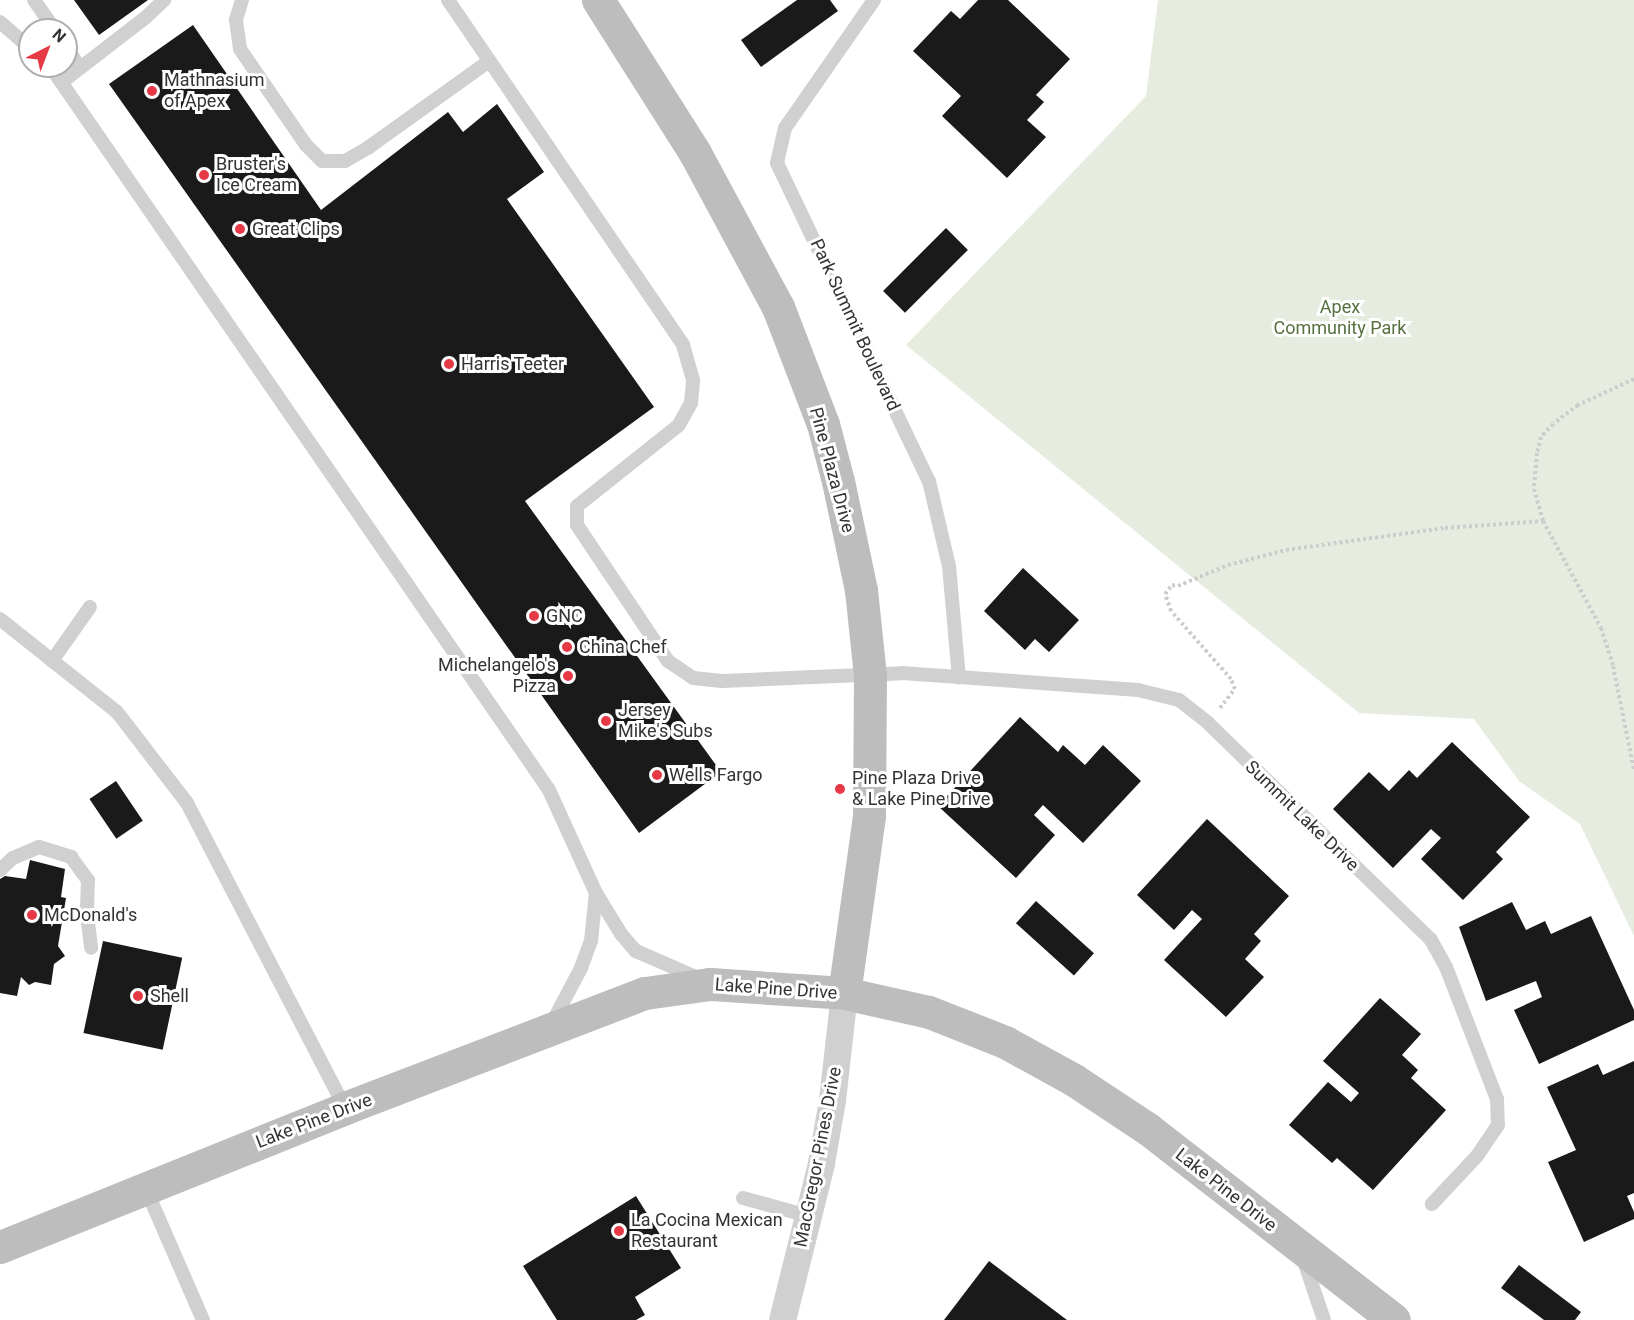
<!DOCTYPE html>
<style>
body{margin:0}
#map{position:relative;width:1634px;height:1320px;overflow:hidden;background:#fff;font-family:Roboto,sans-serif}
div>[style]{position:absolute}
.green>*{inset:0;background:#e6ecdf}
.building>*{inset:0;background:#1a1a1a;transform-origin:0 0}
.path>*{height:4px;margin-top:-2px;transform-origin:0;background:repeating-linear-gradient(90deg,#cdcdcd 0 3px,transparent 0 6px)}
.lane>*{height:14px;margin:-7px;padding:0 7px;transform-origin:7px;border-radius:7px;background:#d0d0d0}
.street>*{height:27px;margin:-13.5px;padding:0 13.5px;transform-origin:13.5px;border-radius:13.5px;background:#d0d0d0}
.secondary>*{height:33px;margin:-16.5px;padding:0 16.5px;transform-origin:16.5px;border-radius:16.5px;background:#bdbdbd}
.dots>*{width:16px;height:16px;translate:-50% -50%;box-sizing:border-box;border:3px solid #fff;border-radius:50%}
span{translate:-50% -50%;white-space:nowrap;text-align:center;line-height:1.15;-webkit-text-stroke:6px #fff;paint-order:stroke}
.poi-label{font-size:18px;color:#333}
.left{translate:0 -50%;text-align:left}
.right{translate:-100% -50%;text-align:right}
.park-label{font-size:18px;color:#56703f}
.street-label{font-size:18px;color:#333}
.north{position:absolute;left:18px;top:18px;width:60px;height:60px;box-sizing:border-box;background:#fff;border:2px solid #adadad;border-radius:50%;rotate:42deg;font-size:16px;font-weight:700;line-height:24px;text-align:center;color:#333}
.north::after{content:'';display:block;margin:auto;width:21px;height:27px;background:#e63946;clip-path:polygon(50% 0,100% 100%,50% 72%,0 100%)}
</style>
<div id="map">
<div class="green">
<div style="clip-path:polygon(1158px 0,1634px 0,1634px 936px,1580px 824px,1519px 781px,1474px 719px,1359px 713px,906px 345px,1146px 96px)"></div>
</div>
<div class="building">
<div style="clip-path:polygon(74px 0,148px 0,99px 35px)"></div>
<div style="clip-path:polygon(797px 0,830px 0,838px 11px,761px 67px,741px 40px)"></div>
<div style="clip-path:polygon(978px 0,1008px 0,1070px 59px,1036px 95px,1044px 102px,1027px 120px,1046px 137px,1007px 178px,942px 116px,961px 96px,913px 51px,951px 11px,960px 19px)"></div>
<div style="clip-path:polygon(193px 25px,321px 210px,448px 112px,463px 132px,497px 104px,544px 172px,507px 199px,654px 407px,525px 501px,721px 772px,639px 833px,109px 84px)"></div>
<div style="left:946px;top:228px;width:31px;height:89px;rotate:45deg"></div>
<div style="clip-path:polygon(1023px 568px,1079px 620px,1049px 652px,1035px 639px,1025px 650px,984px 611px)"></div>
<div style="clip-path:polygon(1020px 717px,1058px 752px,1063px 745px,1085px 765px,1103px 745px,1141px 781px,1083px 843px,1043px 805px,1034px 815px,1055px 835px,1016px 878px,938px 806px)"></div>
<div style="clip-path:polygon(1452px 742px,1530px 817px,1496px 852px,1503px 859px,1463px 900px,1421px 859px,1441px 838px,1431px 829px,1393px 868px,1333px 809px,1369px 772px,1389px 791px,1409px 770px,1417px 778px)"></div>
<div style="left:116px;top:781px;width:48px;height:32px;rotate:56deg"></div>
<div style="clip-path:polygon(1207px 819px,1289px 896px,1254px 934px,1261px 941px,1245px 959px,1264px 977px,1226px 1017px,1164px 960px,1202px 919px,1192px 910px,1174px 930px,1137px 895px)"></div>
<div style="clip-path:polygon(30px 860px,65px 869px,61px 897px,66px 898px,58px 946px,65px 956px,54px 964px,51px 985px,35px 982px,29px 985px,21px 977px,17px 996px,0 993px,0 879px,5px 876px,26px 879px)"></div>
<div style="left:1036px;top:901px;width:78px;height:30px;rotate:42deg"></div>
<div style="clip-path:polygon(1512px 902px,1526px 930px,1545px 921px,1551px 934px,1591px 916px,1634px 1010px,1634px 1020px,1539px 1064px,1514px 1010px,1542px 997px,1536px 981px,1486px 1001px,1459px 927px)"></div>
<div style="left:103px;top:941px;width:81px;height:94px;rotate:12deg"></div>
<div style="clip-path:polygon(1380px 998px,1421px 1034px,1402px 1055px,1418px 1070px,1411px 1078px,1446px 1110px,1373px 1190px,1337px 1158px,1332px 1163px,1289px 1125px,1328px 1082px,1351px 1102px,1359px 1093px,1323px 1061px)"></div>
<div style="clip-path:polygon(1634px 1061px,1634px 1193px,1627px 1196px,1634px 1212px,1634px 1219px,1584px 1242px,1548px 1162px,1576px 1150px,1547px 1087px,1598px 1064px,1603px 1075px)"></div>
<div style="clip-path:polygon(636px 1196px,681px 1268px,635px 1297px,645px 1315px,636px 1320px,557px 1320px,523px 1266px)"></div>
<div style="clip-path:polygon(989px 1261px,1067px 1320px,944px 1320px)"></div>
<div style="clip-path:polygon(1519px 1265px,1581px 1312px,1575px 1320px,1544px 1320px,1501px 1288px)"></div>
</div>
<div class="path">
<div style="left:1634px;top:379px;width:62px;rotate:155.1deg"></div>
<div style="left:1578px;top:405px;width:31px;rotate:143deg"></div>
<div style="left:1553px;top:424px;width:18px;rotate:133deg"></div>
<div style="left:1541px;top:437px;width:16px;rotate:104deg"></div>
<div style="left:1537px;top:453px;width:36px;rotate:95deg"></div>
<div style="left:1534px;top:489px;width:33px;rotate:74deg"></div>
<div style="left:1543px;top:521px;width:122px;rotate:61.5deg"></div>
<div style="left:1601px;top:628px;width:40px;rotate:72deg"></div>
<div style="left:1613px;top:666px;width:106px;rotate:78.6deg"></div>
<div style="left:1220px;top:708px;width:24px;rotate:-52deg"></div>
<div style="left:1235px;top:689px;width:11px;rotate:-112deg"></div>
<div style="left:1231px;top:679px;width:91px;rotate:-131.4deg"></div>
<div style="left:1171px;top:611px;width:18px;rotate:-109deg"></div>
<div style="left:1165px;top:594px;width:11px;rotate:-52deg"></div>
<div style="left:1172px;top:585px;width:6px;rotate:9deg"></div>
<div style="left:1178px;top:586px;width:54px;rotate:-22.8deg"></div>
<div style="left:1228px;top:565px;width:60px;rotate:-14.5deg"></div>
<div style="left:1286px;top:550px;width:161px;rotate:-7.9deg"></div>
<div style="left:1445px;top:528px;width:98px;rotate:-4.1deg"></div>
</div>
<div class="lane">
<div style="left:34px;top:0;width:37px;rotate:55deg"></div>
<div style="left:242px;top:0;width:21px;rotate:107deg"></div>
<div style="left:236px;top:20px;width:29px;rotate:82deg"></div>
<div style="left:240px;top:49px;width:116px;rotate:55.5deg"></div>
<div style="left:306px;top:145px;width:23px;rotate:45deg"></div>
<div style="left:322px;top:161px;width:23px"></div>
<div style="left:345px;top:161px;width:28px;rotate:-30deg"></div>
<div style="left:369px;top:147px;width:148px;rotate:-35.6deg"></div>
<div style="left:448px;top:0;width:417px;rotate:55.7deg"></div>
<div style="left:683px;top:345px;width:37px;rotate:74deg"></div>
<div style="left:693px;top:381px;width:22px;rotate:95deg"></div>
<div style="left:691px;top:403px;width:25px;rotate:119deg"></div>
<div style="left:679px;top:425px;width:130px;rotate:141.5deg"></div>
<div style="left:577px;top:506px;width:19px;rotate:90deg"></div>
<div style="left:577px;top:525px;width:164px;rotate:56.2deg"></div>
<div style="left:668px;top:661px;width:30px;rotate:34deg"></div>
<div style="left:693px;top:678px;width:29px;rotate:6deg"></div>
<div style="left:722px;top:681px;width:180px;rotate:-2.5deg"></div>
<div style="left:902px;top:673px;width:237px;rotate:4.1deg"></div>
<div style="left:1138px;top:690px;width:42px;rotate:13.7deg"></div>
<div style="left:1179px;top:700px;width:37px;rotate:38deg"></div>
<div style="left:1208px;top:723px;width:311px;rotate:44.2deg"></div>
<div style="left:1431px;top:940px;width:31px;rotate:61deg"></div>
<div style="left:1446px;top:967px;width:142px;rotate:68.9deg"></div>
<div style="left:1497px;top:1099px;width:26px;rotate:88deg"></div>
<div style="left:1498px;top:1125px;width:37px;rotate:124deg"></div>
<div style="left:1477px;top:1156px;width:66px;rotate:133.2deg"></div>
<div style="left:874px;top:0;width:156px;rotate:124.8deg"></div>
<div style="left:785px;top:128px;width:36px;rotate:103deg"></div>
<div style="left:777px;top:163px;width:352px;rotate:64.5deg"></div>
<div style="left:929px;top:481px;width:87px;rotate:76.8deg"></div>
<div style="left:949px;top:566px;width:112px;rotate:84.9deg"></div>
<div style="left:0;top:22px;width:40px;rotate:41deg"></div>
<div style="left:66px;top:47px;width:25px;rotate:56deg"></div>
<div style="left:50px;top:66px;width:879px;rotate:55.42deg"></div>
<div style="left:549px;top:790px;width:113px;rotate:65.5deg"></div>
<div style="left:596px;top:893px;width:48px;rotate:58.6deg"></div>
<div style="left:621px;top:934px;width:23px;rotate:49deg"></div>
<div style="left:636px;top:951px;width:68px;rotate:23.5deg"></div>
<div style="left:62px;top:82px;width:106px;rotate:-37.7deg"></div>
<div style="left:146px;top:17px;width:25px;rotate:-43deg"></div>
<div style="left:0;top:619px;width:149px;rotate:38.5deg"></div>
<div style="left:117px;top:712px;width:115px;rotate:52.4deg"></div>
<div style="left:187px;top:803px;width:343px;rotate:62.6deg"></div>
<div style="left:52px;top:661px;width:66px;rotate:-54.9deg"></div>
<div style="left:0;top:870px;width:18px;rotate:-43deg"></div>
<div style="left:13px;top:858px;width:28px;rotate:-23deg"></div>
<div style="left:39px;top:847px;width:34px;rotate:17deg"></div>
<div style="left:71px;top:857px;width:29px;rotate:54deg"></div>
<div style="left:88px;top:880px;width:34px;rotate:92deg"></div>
<div style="left:87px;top:914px;width:34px;rotate:83deg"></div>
<div style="left:552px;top:1023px;width:62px;rotate:-62.2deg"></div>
<div style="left:581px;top:968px;width:29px;rotate:-70deg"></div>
<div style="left:591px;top:941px;width:48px;rotate:-84.1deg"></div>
<div style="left:146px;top:1189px;width:143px;rotate:66.5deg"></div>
<div style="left:743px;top:1198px;width:68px;rotate:15.3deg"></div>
<div style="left:1303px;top:1258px;width:65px;rotate:71.3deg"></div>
</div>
<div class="street">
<div style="left:782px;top:1320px;width:162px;rotate:-76deg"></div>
<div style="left:821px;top:1163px;width:64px;rotate:-80.1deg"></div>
<div style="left:832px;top:1100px;width:108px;rotate:-83.6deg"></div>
</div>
<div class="secondary">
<div style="left:598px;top:0;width:181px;rotate:57.6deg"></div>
<div style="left:695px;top:153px;width:175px;rotate:61.7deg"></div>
<div style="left:778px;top:307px;width:125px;rotate:69deg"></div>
<div style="left:823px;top:424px;width:59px;rotate:75.3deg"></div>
<div style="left:838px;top:481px;width:111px;rotate:78.1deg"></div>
<div style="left:861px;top:590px;width:85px;rotate:84deg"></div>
<div style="left:870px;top:675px;width:141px;rotate:90.4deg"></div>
<div style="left:869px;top:816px;width:179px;rotate:98deg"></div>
<div style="left:0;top:1247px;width:372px;rotate:-21.9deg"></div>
<div style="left:345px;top:1108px;width:321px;rotate:-21deg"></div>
<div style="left:645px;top:993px;width:66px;rotate:-7.9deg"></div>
<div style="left:710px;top:984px;width:134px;rotate:3.8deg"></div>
<div style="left:844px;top:993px;width:87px;rotate:12.6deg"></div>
<div style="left:929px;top:1012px;width:82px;rotate:21.5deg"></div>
<div style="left:1005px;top:1042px;width:79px;rotate:28.8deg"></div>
<div style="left:1074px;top:1080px;width:89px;rotate:33.5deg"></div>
<div style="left:1148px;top:1129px;width:311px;rotate:37.8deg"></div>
</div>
<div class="dots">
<div style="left:152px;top:91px;background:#e63946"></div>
<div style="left:204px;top:175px;background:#e63946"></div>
<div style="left:240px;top:229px;background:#e63946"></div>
<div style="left:449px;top:364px;background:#e63946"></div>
<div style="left:534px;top:616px;background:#e63946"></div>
<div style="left:567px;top:647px;background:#e63946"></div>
<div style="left:568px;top:676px;background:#e63946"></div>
<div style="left:606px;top:721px;background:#e63946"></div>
<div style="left:657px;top:775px;background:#e63946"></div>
<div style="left:840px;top:789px;background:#e63946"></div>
<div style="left:32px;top:915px;background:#e63946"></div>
<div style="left:138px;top:996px;background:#e63946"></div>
<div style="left:619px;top:1231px;background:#e63946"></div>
</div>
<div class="poi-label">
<span class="left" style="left:164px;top:91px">Mathnasium<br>of Apex</span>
<span class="left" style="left:216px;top:175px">Bruster's<br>Ice Cream</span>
<span class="left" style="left:252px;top:229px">Great Clips</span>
<span class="left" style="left:461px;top:364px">Harris Teeter</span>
<span class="left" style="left:546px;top:616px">GNC</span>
<span class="left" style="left:579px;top:647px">China Chef</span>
<span class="right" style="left:556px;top:676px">Michelangelo's<br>Pizza</span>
<span class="left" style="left:618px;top:721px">Jersey<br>Mike's Subs</span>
<span class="left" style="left:669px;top:775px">Wells Fargo</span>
<span class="left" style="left:852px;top:789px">Pine Plaza Drive<br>&amp; Lake Pine Drive</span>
<span class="left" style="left:44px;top:915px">McDonald's</span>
<span class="left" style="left:150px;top:996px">Shell</span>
<span class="left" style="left:631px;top:1231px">La Cocina Mexican<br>Restaurant</span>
</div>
<div class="park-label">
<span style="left:1340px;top:318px">Apex<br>Community Park</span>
</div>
<div class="street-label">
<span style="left:855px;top:325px;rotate:65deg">Park Summit Boulevard</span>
<span style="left:832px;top:470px;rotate:75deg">Pine Plaza Drive</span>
<span style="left:1302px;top:816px;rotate:44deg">Summit Lake Drive</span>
<span style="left:776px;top:989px;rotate:4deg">Lake Pine Drive</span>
<span style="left:314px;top:1121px;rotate:-21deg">Lake Pine Drive</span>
<span style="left:818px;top:1157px;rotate:-79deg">MacGregor Pines Drive</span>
<span style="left:1226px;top:1190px;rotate:38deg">Lake Pine Drive</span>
</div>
<div class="north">N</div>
</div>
